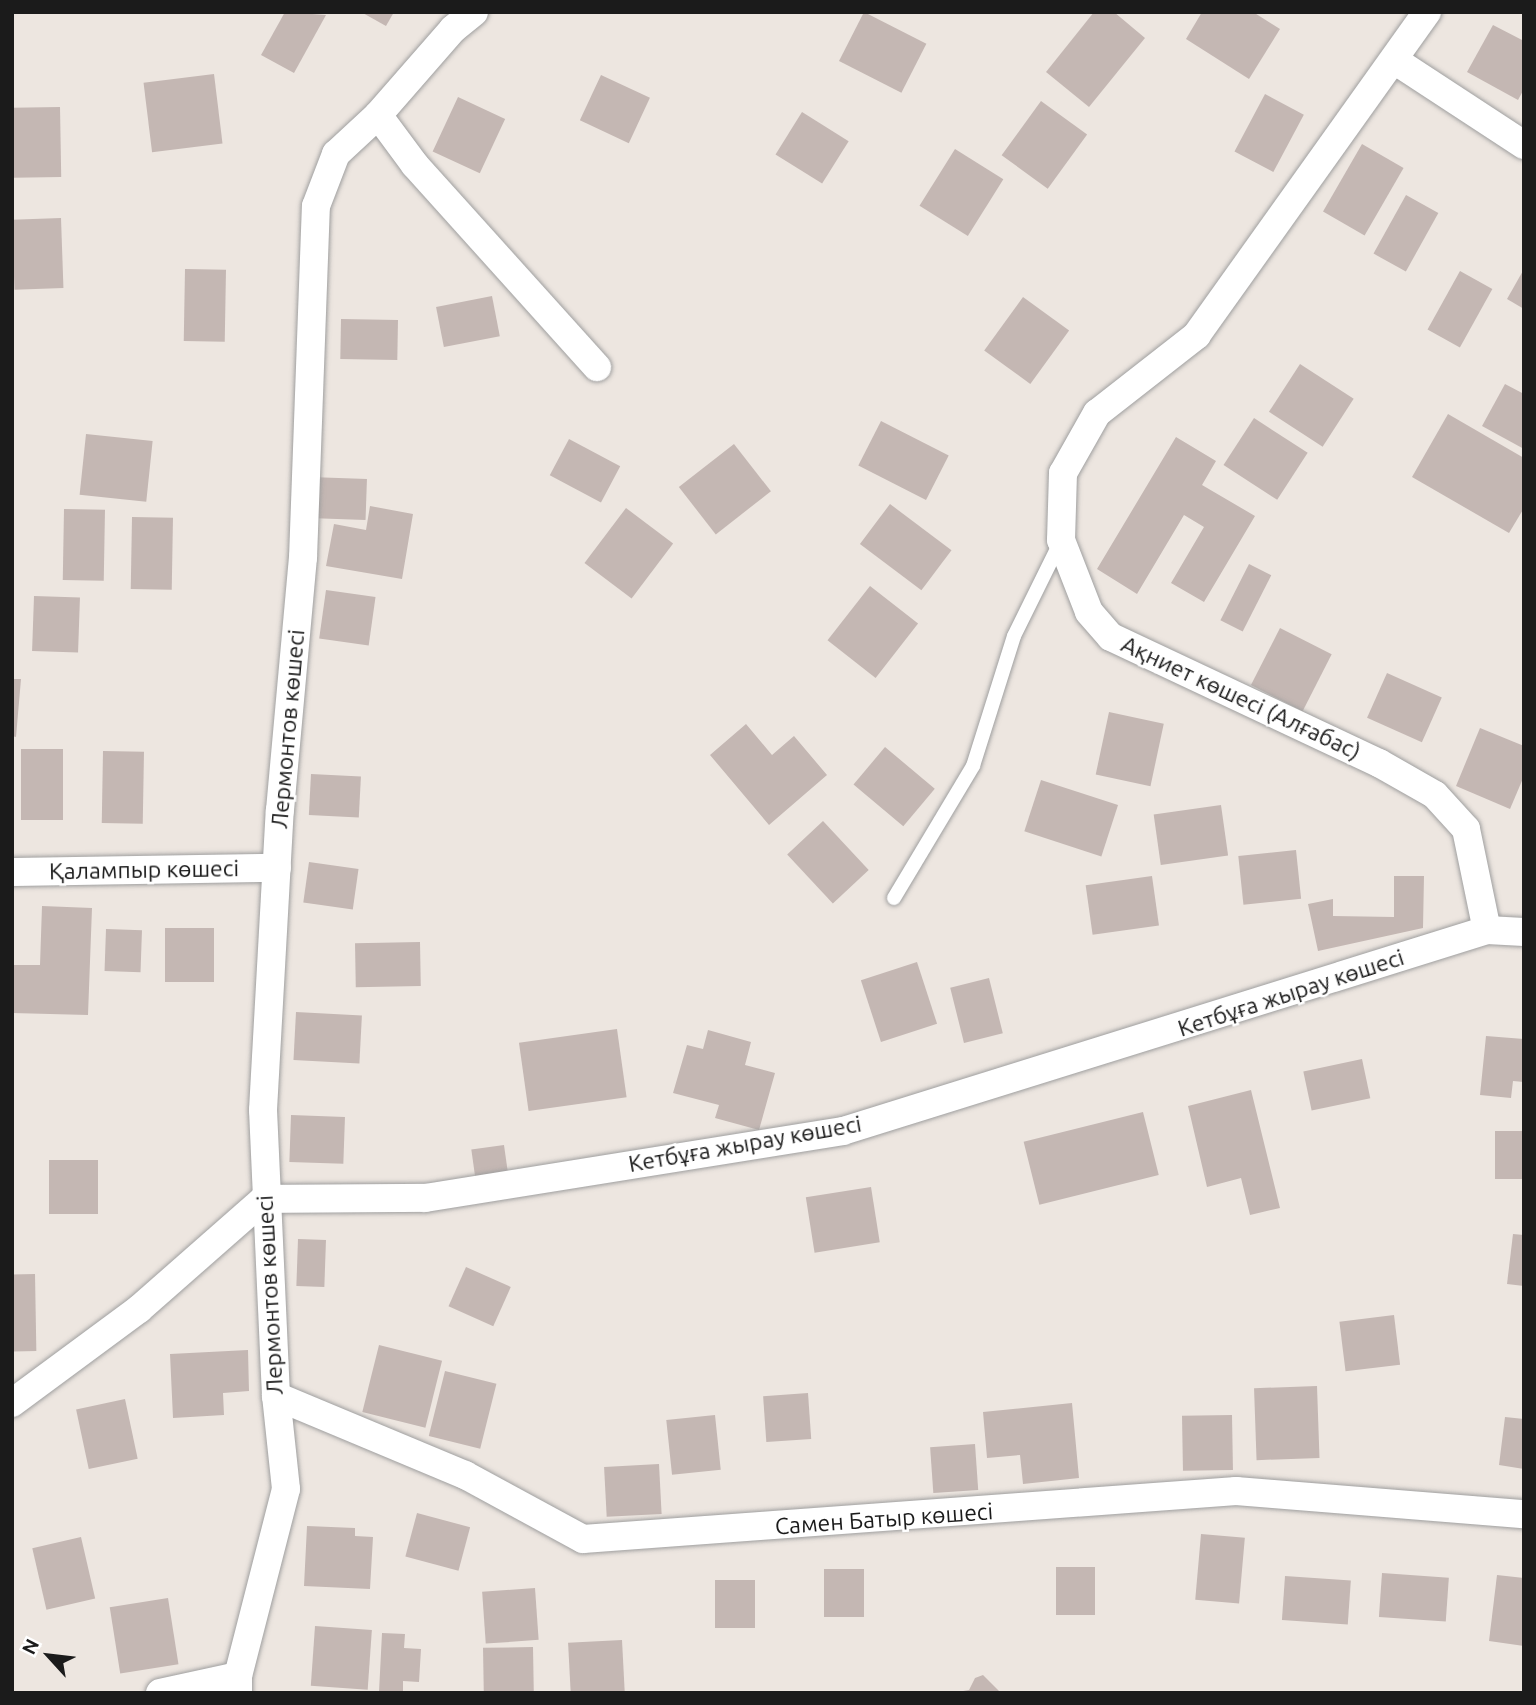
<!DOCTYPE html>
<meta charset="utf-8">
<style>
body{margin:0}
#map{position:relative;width:1536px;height:1705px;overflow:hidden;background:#ede6e0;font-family:Ubuntu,sans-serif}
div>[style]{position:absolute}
.building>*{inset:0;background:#c4b7b3;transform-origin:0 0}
.roads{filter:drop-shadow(0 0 2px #9f9f9f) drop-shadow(0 0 2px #9f9f9f)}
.service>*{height:14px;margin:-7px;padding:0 7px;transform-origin:7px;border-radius:7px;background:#fff}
.minor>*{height:28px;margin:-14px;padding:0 14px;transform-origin:14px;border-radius:14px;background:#fff}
span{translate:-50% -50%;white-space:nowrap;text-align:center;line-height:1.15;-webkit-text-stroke:5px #fff;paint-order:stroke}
.street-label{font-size:23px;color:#1b1b1b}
.frame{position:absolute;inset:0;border:14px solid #1b1b1b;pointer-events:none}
.north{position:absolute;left:14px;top:1621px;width:70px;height:70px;-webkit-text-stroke:5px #fff;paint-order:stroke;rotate:297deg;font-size:19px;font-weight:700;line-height:28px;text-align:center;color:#1b1b1b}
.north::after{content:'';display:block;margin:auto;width:24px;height:32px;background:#1b1b1b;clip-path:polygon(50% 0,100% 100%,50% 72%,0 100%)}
</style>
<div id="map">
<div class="building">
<div style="clip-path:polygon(285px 12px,326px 15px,294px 73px,261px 55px)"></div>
<div style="clip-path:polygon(361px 12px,394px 12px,386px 26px)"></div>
<div style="left:864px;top:12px;width:70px;height:55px;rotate:27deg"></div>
<div style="clip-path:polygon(1094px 12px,1114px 12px,1145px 38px,1089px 107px,1046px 72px)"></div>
<div style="clip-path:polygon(1202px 12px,1253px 12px,1280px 29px,1249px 79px,1186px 39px)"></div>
<div style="clip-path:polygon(1493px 25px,1524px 41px,1524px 89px,1518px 100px,1467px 72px)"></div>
<div style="left:214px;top:74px;width:70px;height:71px;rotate:83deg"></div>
<div style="left:601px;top:75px;width:54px;height:50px;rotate:25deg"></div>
<div style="left:1265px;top:94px;width:44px;height:65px;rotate:28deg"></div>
<div style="left:458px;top:97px;width:52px;height:60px;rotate:25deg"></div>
<div style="left:1041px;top:101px;width:57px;height:67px;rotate:36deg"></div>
<div style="left:60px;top:107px;width:70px;height:48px;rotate:89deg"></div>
<div style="left:802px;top:112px;width:55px;height:50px;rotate:32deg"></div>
<div style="left:1362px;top:144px;width:48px;height:78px;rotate:30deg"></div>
<div style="left:955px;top:149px;width:57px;height:67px;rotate:32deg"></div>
<div style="left:1406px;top:195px;width:37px;height:67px;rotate:29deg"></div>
<div style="left:61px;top:218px;width:70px;height:49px;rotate:88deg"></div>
<div style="left:185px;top:269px;width:41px;height:72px;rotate:1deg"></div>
<div style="clip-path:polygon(1524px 269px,1524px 309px,1507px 299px)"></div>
<div style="left:1460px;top:271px;width:37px;height:67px;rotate:29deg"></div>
<div style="left:492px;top:296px;width:41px;height:57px;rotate:79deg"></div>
<div style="left:1023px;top:297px;width:57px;height:66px;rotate:36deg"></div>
<div style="left:341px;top:319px;width:57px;height:40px;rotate:1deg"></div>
<div style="left:1300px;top:364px;width:64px;height:57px;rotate:33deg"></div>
<div style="clip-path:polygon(1505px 384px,1524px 394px,1524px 449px,1482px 426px)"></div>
<div style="clip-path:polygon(1448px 414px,1524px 458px,1524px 508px,1509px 533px,1412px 477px)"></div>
<div style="left:1254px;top:418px;width:64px;height:56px;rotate:33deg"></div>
<div style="left:881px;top:421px;width:76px;height:50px;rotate:27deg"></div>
<div style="left:86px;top:434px;width:67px;height:61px;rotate:6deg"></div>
<div style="clip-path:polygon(1176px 437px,1216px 461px,1202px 485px,1255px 516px,1204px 602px,1171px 583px,1204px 527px,1184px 515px,1137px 594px,1097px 569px)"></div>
<div style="left:569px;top:439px;width:58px;height:41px;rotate:28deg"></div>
<div style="left:734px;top:444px;width:60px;height:70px;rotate:52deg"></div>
<div style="left:310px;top:477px;width:57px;height:41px;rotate:2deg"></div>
<div style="left:890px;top:504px;width:77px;height:50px;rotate:37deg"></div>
<div style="clip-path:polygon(370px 506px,413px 514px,402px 579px,326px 566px,334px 524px,366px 530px)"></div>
<div style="left:626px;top:508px;width:59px;height:69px;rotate:37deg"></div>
<div style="left:64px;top:509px;width:41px;height:71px;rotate:1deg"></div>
<div style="left:132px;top:517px;width:41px;height:72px;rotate:1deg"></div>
<div style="left:1249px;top:564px;width:25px;height:63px;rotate:27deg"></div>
<div style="left:870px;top:586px;width:61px;height:69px;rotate:38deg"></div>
<div style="left:326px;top:590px;width:50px;height:49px;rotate:8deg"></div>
<div style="left:34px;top:596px;width:46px;height:55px;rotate:2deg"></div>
<div style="left:1280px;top:628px;width:58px;height:64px;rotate:27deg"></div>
<div style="left:1387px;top:673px;width:60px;height:49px;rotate:24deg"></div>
<div style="clip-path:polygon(12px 679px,21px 679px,16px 737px,12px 736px)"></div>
<div style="left:1109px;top:712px;width:56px;height:64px;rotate:12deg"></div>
<div style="clip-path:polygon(746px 724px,772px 755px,794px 736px,827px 775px,769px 825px,710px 755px)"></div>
<div style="clip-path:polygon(1480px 728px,1524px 746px,1524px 776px,1510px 809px,1456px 786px)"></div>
<div style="left:885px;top:747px;width:65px;height:49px;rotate:40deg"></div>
<div style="left:21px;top:749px;width:42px;height:71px"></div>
<div style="left:103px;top:751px;width:41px;height:72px;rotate:1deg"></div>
<div style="left:311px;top:774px;width:50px;height:41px;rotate:3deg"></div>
<div style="left:1041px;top:780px;width:81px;height:54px;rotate:18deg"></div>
<div style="left:1221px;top:805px;width:51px;height:68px;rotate:82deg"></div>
<div style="left:823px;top:821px;width:67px;height:49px;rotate:47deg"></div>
<div style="left:1296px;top:850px;width:49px;height:58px;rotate:84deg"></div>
<div style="left:309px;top:862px;width:50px;height:41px;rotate:8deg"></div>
<div style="left:1152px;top:876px;width:50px;height:67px;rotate:82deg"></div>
<div style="clip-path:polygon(1394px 876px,1424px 876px,1423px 928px,1318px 951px,1308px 904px,1333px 899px,1333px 916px,1394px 917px)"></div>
<div style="clip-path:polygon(42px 906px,92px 908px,88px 1015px,12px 1013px,12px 965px,40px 965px)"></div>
<div style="left:165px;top:928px;width:49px;height:54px"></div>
<div style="left:106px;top:929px;width:36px;height:42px;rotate:2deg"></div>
<div style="left:420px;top:942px;width:44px;height:65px;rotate:89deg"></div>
<div style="left:917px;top:962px;width:65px;height:59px;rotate:72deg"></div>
<div style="left:989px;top:978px;width:57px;height:40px;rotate:76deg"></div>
<div style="left:296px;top:1012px;width:66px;height:48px;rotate:3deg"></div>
<div style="left:617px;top:1029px;width:69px;height:99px;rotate:82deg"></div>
<div style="clip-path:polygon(708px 1030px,751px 1042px,745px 1065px,775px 1073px,759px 1130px,715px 1118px,719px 1105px,673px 1093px,687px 1045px,703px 1049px)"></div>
<div style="clip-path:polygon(1486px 1036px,1524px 1039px,1524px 1082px,1513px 1081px,1511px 1098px,1480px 1095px)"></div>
<div style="left:1362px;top:1059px;width:40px;height:60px;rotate:78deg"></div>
<div style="clip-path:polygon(1251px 1090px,1280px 1208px,1250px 1215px,1241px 1178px,1207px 1187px,1188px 1106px)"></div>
<div style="left:1143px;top:1112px;width:65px;height:123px;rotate:76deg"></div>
<div style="left:291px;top:1115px;width:54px;height:47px;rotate:2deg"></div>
<div style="left:1524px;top:1131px;width:48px;height:29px;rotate:90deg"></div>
<div style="left:504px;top:1145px;width:28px;height:33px;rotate:82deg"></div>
<div style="left:49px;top:1160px;width:49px;height:54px"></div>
<div style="left:871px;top:1187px;width:56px;height:66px;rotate:81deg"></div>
<div style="clip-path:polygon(1513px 1234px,1524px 1235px,1524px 1286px,1507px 1284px)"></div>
<div style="left:298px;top:1239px;width:28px;height:47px;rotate:2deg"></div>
<div style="left:466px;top:1267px;width:49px;height:43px;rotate:24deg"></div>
<div style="left:35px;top:1274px;width:77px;height:23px;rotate:89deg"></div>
<div style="left:1394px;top:1315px;width:50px;height:55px;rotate:83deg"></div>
<div style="left:379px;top:1345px;width:65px;height:69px;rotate:14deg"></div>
<div style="clip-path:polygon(248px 1350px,249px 1391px,223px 1393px,224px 1415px,173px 1418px,170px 1354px)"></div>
<div style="left:445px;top:1371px;width:53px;height:67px;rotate:14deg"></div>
<div style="left:1317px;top:1386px;width:72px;height:63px;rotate:88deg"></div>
<div style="left:808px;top:1393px;width:46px;height:45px;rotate:86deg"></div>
<div style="left:125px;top:1399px;width:61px;height:50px;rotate:78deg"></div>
<div style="clip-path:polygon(1072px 1403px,1079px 1478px,1023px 1484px,1020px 1455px,987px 1458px,983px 1412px)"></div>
<div style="left:715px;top:1415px;width:55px;height:49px;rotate:84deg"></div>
<div style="left:1232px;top:1415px;width:55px;height:50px;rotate:89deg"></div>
<div style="clip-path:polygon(1505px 1417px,1524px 1419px,1524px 1469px,1499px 1465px)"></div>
<div style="left:975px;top:1444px;width:46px;height:45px;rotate:86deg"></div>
<div style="left:659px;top:1464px;width:50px;height:55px;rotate:87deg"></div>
<div style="left:417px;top:1513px;width:55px;height:45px;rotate:15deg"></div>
<div style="clip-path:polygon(307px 1526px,355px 1528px,355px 1536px,373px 1537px,370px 1589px,304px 1586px)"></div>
<div style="left:1201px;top:1534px;width:44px;height:66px;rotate:5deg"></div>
<div style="left:81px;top:1537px;width:63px;height:50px;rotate:77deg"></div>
<div style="left:1056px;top:1567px;width:39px;height:48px"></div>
<div style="left:824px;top:1569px;width:40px;height:48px"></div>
<div style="left:1382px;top:1573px;width:67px;height:44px;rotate:4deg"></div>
<div style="clip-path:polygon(1497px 1575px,1524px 1578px,1524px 1646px,1489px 1641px)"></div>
<div style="left:1285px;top:1576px;width:66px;height:44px;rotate:4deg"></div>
<div style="left:715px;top:1580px;width:40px;height:48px"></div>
<div style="left:535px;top:1588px;width:52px;height:53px;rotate:86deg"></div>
<div style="left:168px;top:1598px;width:67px;height:59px;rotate:81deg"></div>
<div style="left:315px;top:1626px;width:57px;height:60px;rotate:4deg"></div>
<div style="clip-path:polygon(382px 1633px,405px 1634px,404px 1648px,421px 1649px,419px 1682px,403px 1681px,403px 1693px,379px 1692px)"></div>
<div style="left:622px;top:1640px;width:52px;height:54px;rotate:87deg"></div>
<div style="left:533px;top:1647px;width:46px;height:50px;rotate:89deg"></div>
<div style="clip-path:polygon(983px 1675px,1001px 1693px,951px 1693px,969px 1690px,975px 1678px)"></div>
</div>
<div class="roads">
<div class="service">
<div style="left:894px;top:898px;width:154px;rotate:-59.1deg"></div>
<div style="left:973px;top:766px;width:136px;rotate:-72.5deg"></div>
<div style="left:1014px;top:636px;width:106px;rotate:-63.7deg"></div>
</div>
<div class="minor">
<div style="left:1427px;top:12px;width:397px;rotate:125.5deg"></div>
<div style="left:1197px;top:335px;width:127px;rotate:142deg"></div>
<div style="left:1097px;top:413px;width:69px;rotate:119.5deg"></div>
<div style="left:1063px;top:473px;width:67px;rotate:91.7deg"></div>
<div style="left:1061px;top:540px;width:77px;rotate:68.7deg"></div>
<div style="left:1089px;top:612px;width:33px;rotate:49deg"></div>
<div style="left:1111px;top:637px;width:296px;rotate:25.2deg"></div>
<div style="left:1379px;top:763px;width:64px;rotate:29.7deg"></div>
<div style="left:1435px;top:795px;width:46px;rotate:47.6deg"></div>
<div style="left:1466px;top:829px;width:103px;rotate:78.3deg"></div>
<div style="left:1394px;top:60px;width:155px;rotate:33.2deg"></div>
<div style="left:378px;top:115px;width:114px;rotate:-48.9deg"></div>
<div style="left:453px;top:29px;width:27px;rotate:-39deg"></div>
<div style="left:12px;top:872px;width:265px;rotate:-0.9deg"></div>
<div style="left:276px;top:1396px;width:205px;rotate:22.7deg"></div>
<div style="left:465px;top:1475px;width:134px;rotate:28.5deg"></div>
<div style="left:583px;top:1539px;width:655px;rotate:-4.2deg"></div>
<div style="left:1236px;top:1491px;width:289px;rotate:4.6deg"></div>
<div style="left:12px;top:1403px;width:158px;rotate:-36.5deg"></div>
<div style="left:139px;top:1309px;width:167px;rotate:-41.3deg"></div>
<div style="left:264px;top:1199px;width:161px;rotate:-0.4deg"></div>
<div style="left:425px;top:1198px;width:423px;rotate:-9.1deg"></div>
<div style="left:843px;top:1131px;width:675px;rotate:-17.33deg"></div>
<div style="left:1487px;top:930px;width:37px;rotate:3deg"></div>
<div style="left:160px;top:1693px;width:80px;rotate:-12.3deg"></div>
<div style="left:238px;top:1693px;width:17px;rotate:-90deg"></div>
<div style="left:238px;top:1676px;width:193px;rotate:-75.6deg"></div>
<div style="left:286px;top:1489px;width:94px;rotate:-96.1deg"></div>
<div style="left:276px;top:1396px;width:286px;rotate:-92.6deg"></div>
<div style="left:263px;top:1110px;width:300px;rotate:-86.8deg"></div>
<div style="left:280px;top:810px;width:253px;rotate:-84.8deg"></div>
<div style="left:303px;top:558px;width:352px;rotate:-87.9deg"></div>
<div style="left:316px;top:206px;width:56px;rotate:-69deg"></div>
<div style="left:336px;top:154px;width:57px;rotate:-42.9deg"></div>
<div style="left:378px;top:115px;width:62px;rotate:53.5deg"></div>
<div style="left:415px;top:165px;width:272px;rotate:48deg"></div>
</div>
</div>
<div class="street-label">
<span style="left:1241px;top:698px;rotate:25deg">Ақниет көшесі (Алғабас)</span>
<span style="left:288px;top:729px;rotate:-85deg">Лермонтов көшесі</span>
<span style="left:144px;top:870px;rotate:-1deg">Қалампыр көшесі</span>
<span style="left:1291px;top:993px;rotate:-18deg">Кетбұға жырау көшесі</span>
<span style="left:745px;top:1144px;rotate:-10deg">Кетбұға жырау көшесі</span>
<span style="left:270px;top:1295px;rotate:-93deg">Лермонтов көшесі</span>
<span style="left:884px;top:1519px;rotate:-4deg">Самен Батыр көшесі</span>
</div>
<div class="frame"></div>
<div class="north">N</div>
</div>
